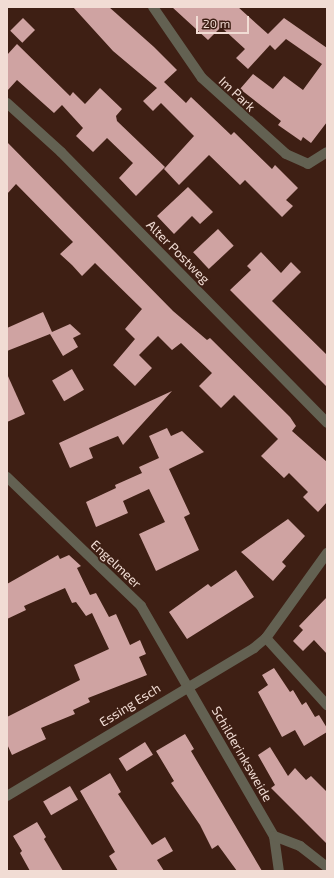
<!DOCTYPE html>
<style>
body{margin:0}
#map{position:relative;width:334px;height:878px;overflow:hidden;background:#3e1f14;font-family:"Exo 2",sans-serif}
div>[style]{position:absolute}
.building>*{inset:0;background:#cfa3a2;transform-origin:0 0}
.minor>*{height:10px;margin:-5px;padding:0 5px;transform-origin:5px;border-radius:5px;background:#636152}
span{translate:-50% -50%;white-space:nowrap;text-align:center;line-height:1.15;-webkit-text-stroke:4px #3e1f14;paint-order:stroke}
.street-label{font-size:13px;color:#f1dcd4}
.frame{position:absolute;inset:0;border:8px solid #f1dcd4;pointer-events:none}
.scale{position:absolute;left:196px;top:16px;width:53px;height:18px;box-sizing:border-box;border:2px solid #f1dcd4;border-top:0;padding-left:5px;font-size:12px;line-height:14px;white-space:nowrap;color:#f1dcd4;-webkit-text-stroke:3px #3e1f14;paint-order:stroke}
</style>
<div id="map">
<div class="building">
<div style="clip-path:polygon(73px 7px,109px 7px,154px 47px,177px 70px,164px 82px,186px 103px,191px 97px,231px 135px,234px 132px,272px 169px,275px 165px,298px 188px,286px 200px,293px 206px,282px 217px,245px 180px,240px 185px,209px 155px,179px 185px,164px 169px,194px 136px,161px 103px,153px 111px,143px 101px,157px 88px,113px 51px)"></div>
<div style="clip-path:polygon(172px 7px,238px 7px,268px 34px,284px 18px,327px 48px,327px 122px,311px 143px,303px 137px,301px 141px,278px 125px,281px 121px,240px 89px,253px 74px,273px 89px,284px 76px,303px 90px,322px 64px,286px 39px,275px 50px,270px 45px,248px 69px,236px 58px,245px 49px,221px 27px,208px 40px)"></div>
<div style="left:23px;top:18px;width:17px;height:18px;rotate:45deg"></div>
<div style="clip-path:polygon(17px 44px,70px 96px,73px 92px,85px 104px,100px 88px,122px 109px,116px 116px,117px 121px,165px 167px,136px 196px,119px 178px,133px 163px,107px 138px,93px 152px,76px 136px,83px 128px,62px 105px,54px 113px,17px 80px,7px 91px,7px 55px)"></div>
<div style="clip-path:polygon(7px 142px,173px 311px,207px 340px,210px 338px,290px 417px,296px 426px,292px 431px,327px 462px,327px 502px,318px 512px,303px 497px,308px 492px,289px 473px,284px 478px,261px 456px,278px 439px,234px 395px,221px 408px,199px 386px,212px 373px,181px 343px,172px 350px,158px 336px,139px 355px,152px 368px,135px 386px,113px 365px,135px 339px,125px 329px,142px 309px,95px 263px,82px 276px,72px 265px,60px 254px,73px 242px,16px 184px,7px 194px)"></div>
<div style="clip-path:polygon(188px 187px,213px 212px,200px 224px,192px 216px,174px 234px,157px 216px)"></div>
<div style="left:218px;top:229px;width:23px;height:34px;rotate:47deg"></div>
<div style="clip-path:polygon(261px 252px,281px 273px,291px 262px,301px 272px,272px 301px,327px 355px,327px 387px,230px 290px,251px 270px,247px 266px)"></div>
<div style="clip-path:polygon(43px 312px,52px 332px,70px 324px,81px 334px,73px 338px,78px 347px,63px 356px,50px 334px,7px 351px,7px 328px)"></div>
<div style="left:72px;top:369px;width:24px;height:23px;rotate:60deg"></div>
<div style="clip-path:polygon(7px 374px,25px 414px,7px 422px)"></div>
<div style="clip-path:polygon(172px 391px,123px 445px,118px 436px,89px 448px,93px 458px,70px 468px,59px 443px)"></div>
<div style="clip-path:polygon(167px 428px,171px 436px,182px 431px,204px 452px,169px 469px,190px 514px,184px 517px,199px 550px,156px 571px,139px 534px,165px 522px,149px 489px,123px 501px,128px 513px,96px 527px,86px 502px,116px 488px,115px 485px,142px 473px,139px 467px,159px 458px,149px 436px)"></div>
<div style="clip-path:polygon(288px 519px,305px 536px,282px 562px,286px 566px,273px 581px,241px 552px)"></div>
<div style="clip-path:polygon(58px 555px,60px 559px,69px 555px,81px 566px,77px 568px,90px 595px,96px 593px,109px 617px,116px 614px,130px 645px,140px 640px,146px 654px,139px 657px,147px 675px,88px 698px,90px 702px,73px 710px,75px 714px,41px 728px,46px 739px,12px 755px,7px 744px,7px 717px,80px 680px,74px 665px,109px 649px,92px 613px,86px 616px,76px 602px,72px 603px,65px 588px,24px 606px,26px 610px,7px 619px,7px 584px)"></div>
<div style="clip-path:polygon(236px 570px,254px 597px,187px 639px,169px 612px,208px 584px,211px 587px)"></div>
<div style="clip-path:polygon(327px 597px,327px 654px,314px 640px,303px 651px,293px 641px,303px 630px,299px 626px)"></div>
<div style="clip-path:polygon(274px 668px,290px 692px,293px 690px,302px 705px,306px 702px,315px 717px,319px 715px,327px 728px,327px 732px,304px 746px,295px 730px,282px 737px,258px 692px,268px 685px,262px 675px)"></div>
<div style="clip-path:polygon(185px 734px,194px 749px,191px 751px,262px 871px,237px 871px,218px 845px,212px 849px,200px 825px,171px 783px,174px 781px,156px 751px)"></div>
<div style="left:145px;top:742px;width:15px;height:31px;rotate:58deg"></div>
<div style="clip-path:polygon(270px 747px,288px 776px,295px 768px,306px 780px,311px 776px,327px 792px,327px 844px,271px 788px,275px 785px,258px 755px)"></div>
<div style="clip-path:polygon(110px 773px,121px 792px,118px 794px,152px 845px,165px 837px,173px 851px,157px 860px,164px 871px,118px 871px,109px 856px,115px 852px,80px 791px)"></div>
<div style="left:70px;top:786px;width:16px;height:31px;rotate:60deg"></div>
<div style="clip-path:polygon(37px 822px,46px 837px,44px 839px,63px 871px,30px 871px,20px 853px,22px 851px,13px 836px)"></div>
</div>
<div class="minor">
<div style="left:153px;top:7px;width:86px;rotate:55.4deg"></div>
<div style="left:202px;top:78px;width:113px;rotate:42.1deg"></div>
<div style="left:286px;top:154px;width:24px;rotate:24deg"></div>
<div style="left:308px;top:164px;width:22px;rotate:-32deg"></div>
<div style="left:7px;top:103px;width:73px;rotate:42.2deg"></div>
<div style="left:61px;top:152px;width:380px;rotate:45.5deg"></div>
<div style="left:7px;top:477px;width:186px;rotate:43.9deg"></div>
<div style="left:141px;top:606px;width:266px;rotate:60deg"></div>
<div style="left:274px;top:836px;width:35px;rotate:82deg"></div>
<div style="left:266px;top:638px;width:91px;rotate:47.7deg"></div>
<div style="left:7px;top:796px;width:288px;rotate:-30.9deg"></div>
<div style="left:254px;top:648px;width:16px;rotate:-40deg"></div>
<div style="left:266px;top:638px;width:105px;rotate:-54.3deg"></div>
<div style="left:274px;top:836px;width:28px;rotate:21deg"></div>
<div style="left:300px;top:846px;width:34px;rotate:38deg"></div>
</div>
<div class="street-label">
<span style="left:237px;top:94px;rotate:43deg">Im Park</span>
<span style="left:178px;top:252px;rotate:45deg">Alter Postweg</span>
<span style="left:116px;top:564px;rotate:43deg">Engelmeer</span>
<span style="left:130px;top:705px;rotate:-32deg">Essing Esch</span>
<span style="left:242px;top:754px;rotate:60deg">Schilderinksweide</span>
</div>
<div class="frame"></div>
<div class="scale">20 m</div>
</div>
